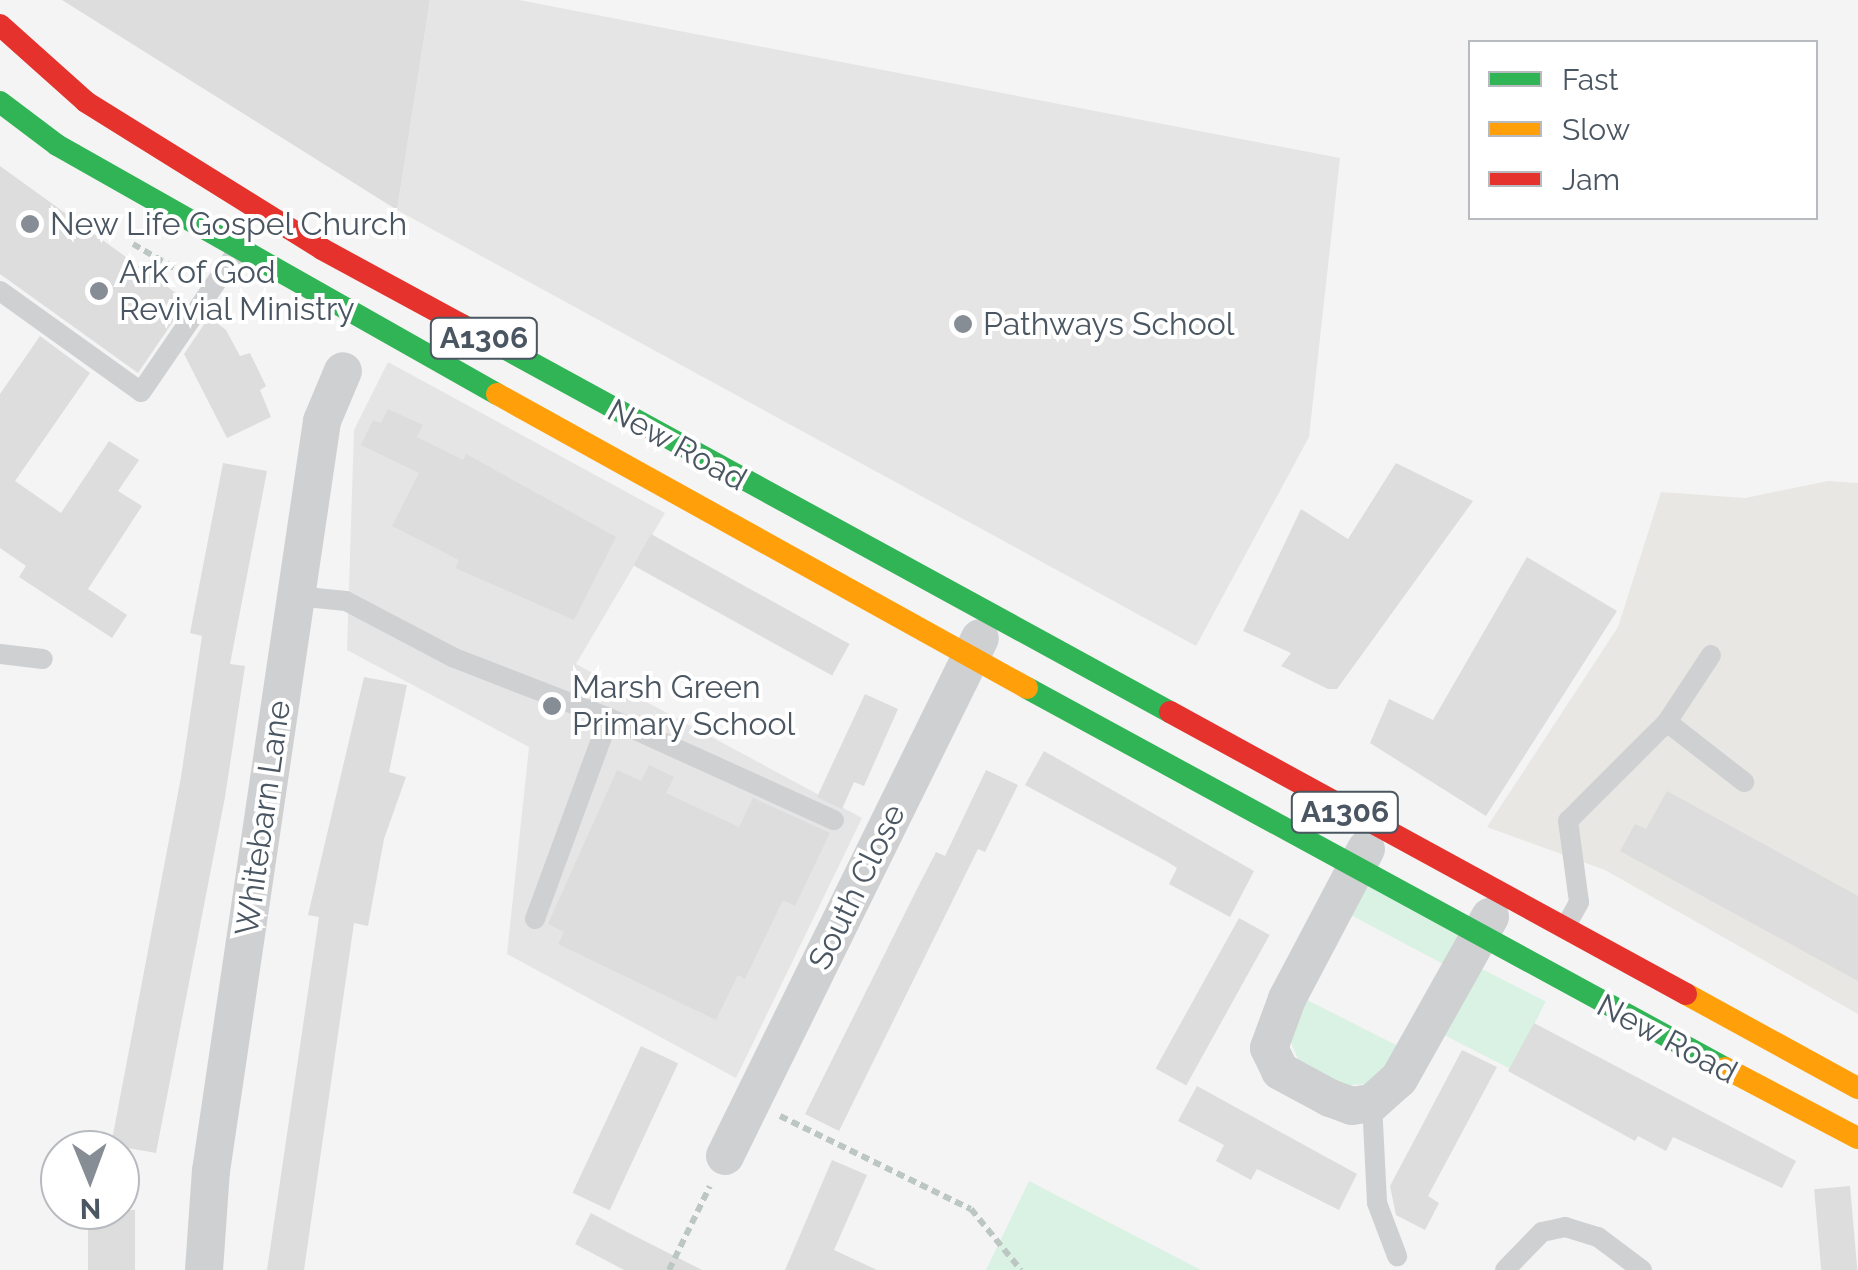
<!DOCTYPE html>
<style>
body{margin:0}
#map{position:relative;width:1858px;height:1270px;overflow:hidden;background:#f4f4f4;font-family:Raleway,sans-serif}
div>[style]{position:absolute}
.commercial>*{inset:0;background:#e8e7e3}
.education>*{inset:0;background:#e6e5e6}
.green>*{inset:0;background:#d9f2e3;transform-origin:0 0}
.building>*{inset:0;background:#ddddde;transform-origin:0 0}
.path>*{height:6px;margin-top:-3px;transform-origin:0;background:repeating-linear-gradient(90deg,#bcc7c4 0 8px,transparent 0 13px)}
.lane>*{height:20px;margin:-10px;padding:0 10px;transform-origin:10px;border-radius:10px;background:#ced0d2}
.street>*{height:38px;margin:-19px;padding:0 19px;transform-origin:19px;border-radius:19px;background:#ced0d2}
.fast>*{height:22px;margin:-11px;padding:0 11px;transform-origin:11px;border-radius:11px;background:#30b455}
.slow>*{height:22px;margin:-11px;padding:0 11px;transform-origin:11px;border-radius:11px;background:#ff9f0a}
.jam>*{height:22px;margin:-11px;padding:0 11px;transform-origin:11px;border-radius:11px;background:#e5322d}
.dots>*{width:28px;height:28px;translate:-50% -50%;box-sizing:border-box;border:5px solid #fff;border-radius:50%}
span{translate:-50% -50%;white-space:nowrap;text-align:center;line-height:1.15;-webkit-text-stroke:8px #fff;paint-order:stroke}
.shield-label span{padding:2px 8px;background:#fff;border:2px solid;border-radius:8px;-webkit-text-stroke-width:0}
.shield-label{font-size:30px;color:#4a5661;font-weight:700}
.poi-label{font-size:32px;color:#4a5661}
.left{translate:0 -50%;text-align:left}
.street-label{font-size:32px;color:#4a5661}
.legend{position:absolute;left:1468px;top:40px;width:350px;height:180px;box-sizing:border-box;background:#fff;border:2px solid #b7bbc0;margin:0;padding:12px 18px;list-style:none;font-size:30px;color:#4a5661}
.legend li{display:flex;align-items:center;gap:20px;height:50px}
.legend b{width:50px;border:2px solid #b7bbc0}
.north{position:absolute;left:40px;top:1130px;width:100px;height:100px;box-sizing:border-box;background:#fff;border:2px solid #b7bbc0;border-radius:50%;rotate:179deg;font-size:28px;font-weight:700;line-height:40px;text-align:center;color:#4a5661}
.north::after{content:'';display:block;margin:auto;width:35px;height:45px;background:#868d94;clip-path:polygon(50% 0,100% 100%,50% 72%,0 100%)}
</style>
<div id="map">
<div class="commercial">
<div style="clip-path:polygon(1828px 481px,1858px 483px,1858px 1014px,1605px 870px,1487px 827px,1618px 627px,1661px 492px,1745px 498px)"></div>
</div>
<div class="education">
<div style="clip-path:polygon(430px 0,519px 0,1340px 158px,1309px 437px,1196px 646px,397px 210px)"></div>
<div style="clip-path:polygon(388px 362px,665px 513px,576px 664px,862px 818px,736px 1078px,507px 954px,529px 747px,347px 650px,354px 430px)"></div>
</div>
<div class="green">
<div style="left:1365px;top:884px;width:106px;height:34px;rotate:28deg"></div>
<div style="left:1478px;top:967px;width:76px;height:76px;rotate:27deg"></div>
<div style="clip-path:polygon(1301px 997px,1402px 1048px,1380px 1083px,1336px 1086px,1301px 1066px,1287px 1033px)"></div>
<div style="clip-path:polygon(1029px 1181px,1201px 1270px,986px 1270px)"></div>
</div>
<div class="building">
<div style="clip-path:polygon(62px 0,430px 0,397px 210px)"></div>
<div style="clip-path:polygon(0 166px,187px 301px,138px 373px,0 274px)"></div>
<div style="clip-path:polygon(209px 317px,226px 330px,240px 356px,250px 353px,266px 386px,260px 390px,271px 417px,227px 438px,184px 354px)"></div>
<div style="clip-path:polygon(40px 336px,90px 373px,15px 481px,61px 513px,109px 441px,139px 460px,118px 491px,142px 506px,88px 589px,127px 615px,112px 638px,19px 577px,26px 566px,0 548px,0 394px)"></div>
<div style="clip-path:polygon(388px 409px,423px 425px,417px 437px,463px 460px,466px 454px,616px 537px,574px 620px,455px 568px,459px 560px,392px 526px,419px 473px,361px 445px,373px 420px,381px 423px)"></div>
<div style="clip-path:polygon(223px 463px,267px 471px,230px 664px,245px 666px,225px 797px,156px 1153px,111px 1145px,181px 777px,202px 636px,190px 633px)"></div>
<div style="clip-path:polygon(1396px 463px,1473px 501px,1337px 689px,1328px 689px,1281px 666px,1291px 653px,1243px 631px,1301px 509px,1348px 539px)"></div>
<div style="left:651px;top:534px;width:227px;height:36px;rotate:29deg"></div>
<div style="clip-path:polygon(1527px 557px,1617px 611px,1486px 816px,1370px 743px,1389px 699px,1433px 720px)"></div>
<div style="clip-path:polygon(364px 677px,407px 685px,389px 772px,406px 777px,384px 839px,368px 926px,354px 923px,304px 1270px,267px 1270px,319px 917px,308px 915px)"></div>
<div style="clip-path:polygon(865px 694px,898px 709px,864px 786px,854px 782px,842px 809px,817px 797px)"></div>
<div style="clip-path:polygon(1044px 751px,1254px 871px,1230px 917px,1169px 884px,1177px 868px,1166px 861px,1025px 785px)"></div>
<div style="clip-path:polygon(649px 765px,674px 777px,666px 793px,739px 827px,753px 798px,830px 833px,795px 906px,783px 900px,745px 979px,738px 975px,716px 1020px,558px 944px,564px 932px,548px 924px,617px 770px,641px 781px)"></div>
<div style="clip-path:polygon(986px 770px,1018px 785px,985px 852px,978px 849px,839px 1131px,805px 1114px,917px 889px,936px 852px,945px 856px)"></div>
<div style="clip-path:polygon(1667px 791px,1858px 896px,1858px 981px,1620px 851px,1635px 824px,1646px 829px)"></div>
<div style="left:1239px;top:918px;width:35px;height:172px;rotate:29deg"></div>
<div style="clip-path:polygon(1534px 1023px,1796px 1161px,1782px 1188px,1673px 1137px,1666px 1151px,1638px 1136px,1635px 1141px,1508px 1071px)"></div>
<div style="left:641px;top:1046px;width:41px;height:162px;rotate:25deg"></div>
<div style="clip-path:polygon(1462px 1050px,1497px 1067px,1428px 1196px,1439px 1203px,1425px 1230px,1396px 1215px,1390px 1186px)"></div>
<div style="clip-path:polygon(1197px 1086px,1357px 1174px,1339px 1210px,1257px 1169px,1251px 1180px,1216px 1161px,1224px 1145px,1178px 1121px)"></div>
<div style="clip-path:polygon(832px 1160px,867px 1175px,834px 1250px,877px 1270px,785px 1270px)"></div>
<div style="left:1850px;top:1186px;width:84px;height:36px;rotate:85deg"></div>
<div style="left:88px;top:1210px;width:47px;height:60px"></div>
<div style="clip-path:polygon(591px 1213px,627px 1232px,702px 1270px,624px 1270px,575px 1244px)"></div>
</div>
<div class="path">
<div style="left:133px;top:244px;width:48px;rotate:30.3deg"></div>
<div style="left:780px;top:1116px;width:212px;rotate:26deg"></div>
<div style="left:971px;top:1209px;width:79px;rotate:50.7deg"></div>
<div style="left:669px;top:1270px;width:93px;rotate:-64deg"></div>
</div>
<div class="lane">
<div style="left:0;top:291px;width:173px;rotate:35.6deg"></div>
<div style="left:141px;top:392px;width:170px;rotate:-55.6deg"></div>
<div style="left:296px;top:596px;width:50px;rotate:5.7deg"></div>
<div style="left:346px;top:601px;width:120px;rotate:27.8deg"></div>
<div style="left:452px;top:657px;width:168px;rotate:21.2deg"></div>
<div style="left:609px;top:718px;width:247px;rotate:24.4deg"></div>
<div style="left:0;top:654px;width:43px;rotate:6.6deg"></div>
<div style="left:1667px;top:722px;width:98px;rotate:37.9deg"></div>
<div style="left:535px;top:919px;width:214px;rotate:-69.8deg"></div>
<div style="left:1567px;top:924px;width:25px;rotate:-61deg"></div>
<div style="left:1579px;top:902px;width:82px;rotate:-97.7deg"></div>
<div style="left:1568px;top:821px;width:140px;rotate:-45deg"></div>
<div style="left:1667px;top:722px;width:80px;rotate:-56.7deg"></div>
<div style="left:1372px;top:1103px;width:100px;rotate:87.1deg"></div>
<div style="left:1377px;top:1203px;width:57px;rotate:69.3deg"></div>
<div style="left:1505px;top:1270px;width:53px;rotate:-45.8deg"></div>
<div style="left:1542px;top:1232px;width:24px;rotate:-12deg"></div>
<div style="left:1565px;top:1227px;width:34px;rotate:17deg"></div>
<div style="left:1598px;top:1237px;width:55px;rotate:36.9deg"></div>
</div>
<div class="street">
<div style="left:1366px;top:849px;width:170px;rotate:117.8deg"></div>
<div style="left:1287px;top:999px;width:52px;rotate:110.2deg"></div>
<div style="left:1269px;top:1048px;width:25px;rotate:64deg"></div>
<div style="left:1280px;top:1071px;width:57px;rotate:28.4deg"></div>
<div style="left:1330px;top:1098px;width:23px;rotate:20deg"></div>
<div style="left:1352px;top:1106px;width:20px;rotate:-9deg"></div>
<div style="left:1372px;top:1103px;width:36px;rotate:-42deg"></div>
<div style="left:1399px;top:1079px;width:186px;rotate:-60.7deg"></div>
<div style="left:725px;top:1156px;width:577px;rotate:-63.79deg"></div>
<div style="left:204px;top:1270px;width:99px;rotate:-86deg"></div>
<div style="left:211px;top:1171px;width:758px;rotate:-81.58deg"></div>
<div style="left:322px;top:421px;width:54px;rotate:-67.2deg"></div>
</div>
<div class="fast">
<div style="left:0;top:102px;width:71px;rotate:37deg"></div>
<div style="left:57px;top:145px;width:506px;rotate:29.51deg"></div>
<div style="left:462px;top:325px;width:807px;rotate:28.66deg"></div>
<div style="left:1027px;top:688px;width:795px;rotate:28.56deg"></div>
</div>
<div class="slow">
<div style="left:497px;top:394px;width:606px;rotate:29.02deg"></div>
<div style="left:1686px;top:994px;width:196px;rotate:28.7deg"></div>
<div style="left:1725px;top:1068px;width:150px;rotate:27.8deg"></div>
</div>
<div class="jam">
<div style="left:0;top:25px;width:115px;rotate:41.8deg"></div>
<div style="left:86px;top:102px;width:278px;rotate:31.9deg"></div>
<div style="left:322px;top:249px;width:159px;rotate:28.5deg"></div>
<div style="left:1170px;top:712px;width:588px;rotate:28.66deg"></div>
</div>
<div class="dots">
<div style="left:30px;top:224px;background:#868d94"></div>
<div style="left:99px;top:291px;background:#868d94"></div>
<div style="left:963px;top:324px;background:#868d94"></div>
<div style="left:552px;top:706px;background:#868d94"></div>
</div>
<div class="shield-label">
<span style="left:484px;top:338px">A1306</span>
<span style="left:1345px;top:812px">A1306</span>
</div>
<div class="poi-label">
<span class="left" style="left:50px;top:224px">New Life Gospel Church</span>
<span class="left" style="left:119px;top:291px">Ark of God<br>Revivial Ministry</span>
<span class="left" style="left:983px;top:324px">Pathways School</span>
<span class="left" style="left:572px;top:706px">Marsh Green<br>Primary School</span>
</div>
<div class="street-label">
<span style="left:677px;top:445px;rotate:29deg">New Road</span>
<span style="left:263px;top:818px;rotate:-82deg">Whitebarn Lane</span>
<span style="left:857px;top:887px;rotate:-64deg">South Close</span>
<span style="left:1667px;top:1039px;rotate:28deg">New Road</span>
</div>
<ul class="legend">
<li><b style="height:12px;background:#30b455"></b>Fast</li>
<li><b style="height:12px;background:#ff9f0a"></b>Slow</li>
<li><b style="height:12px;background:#e5322d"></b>Jam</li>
</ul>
<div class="north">N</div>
</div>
